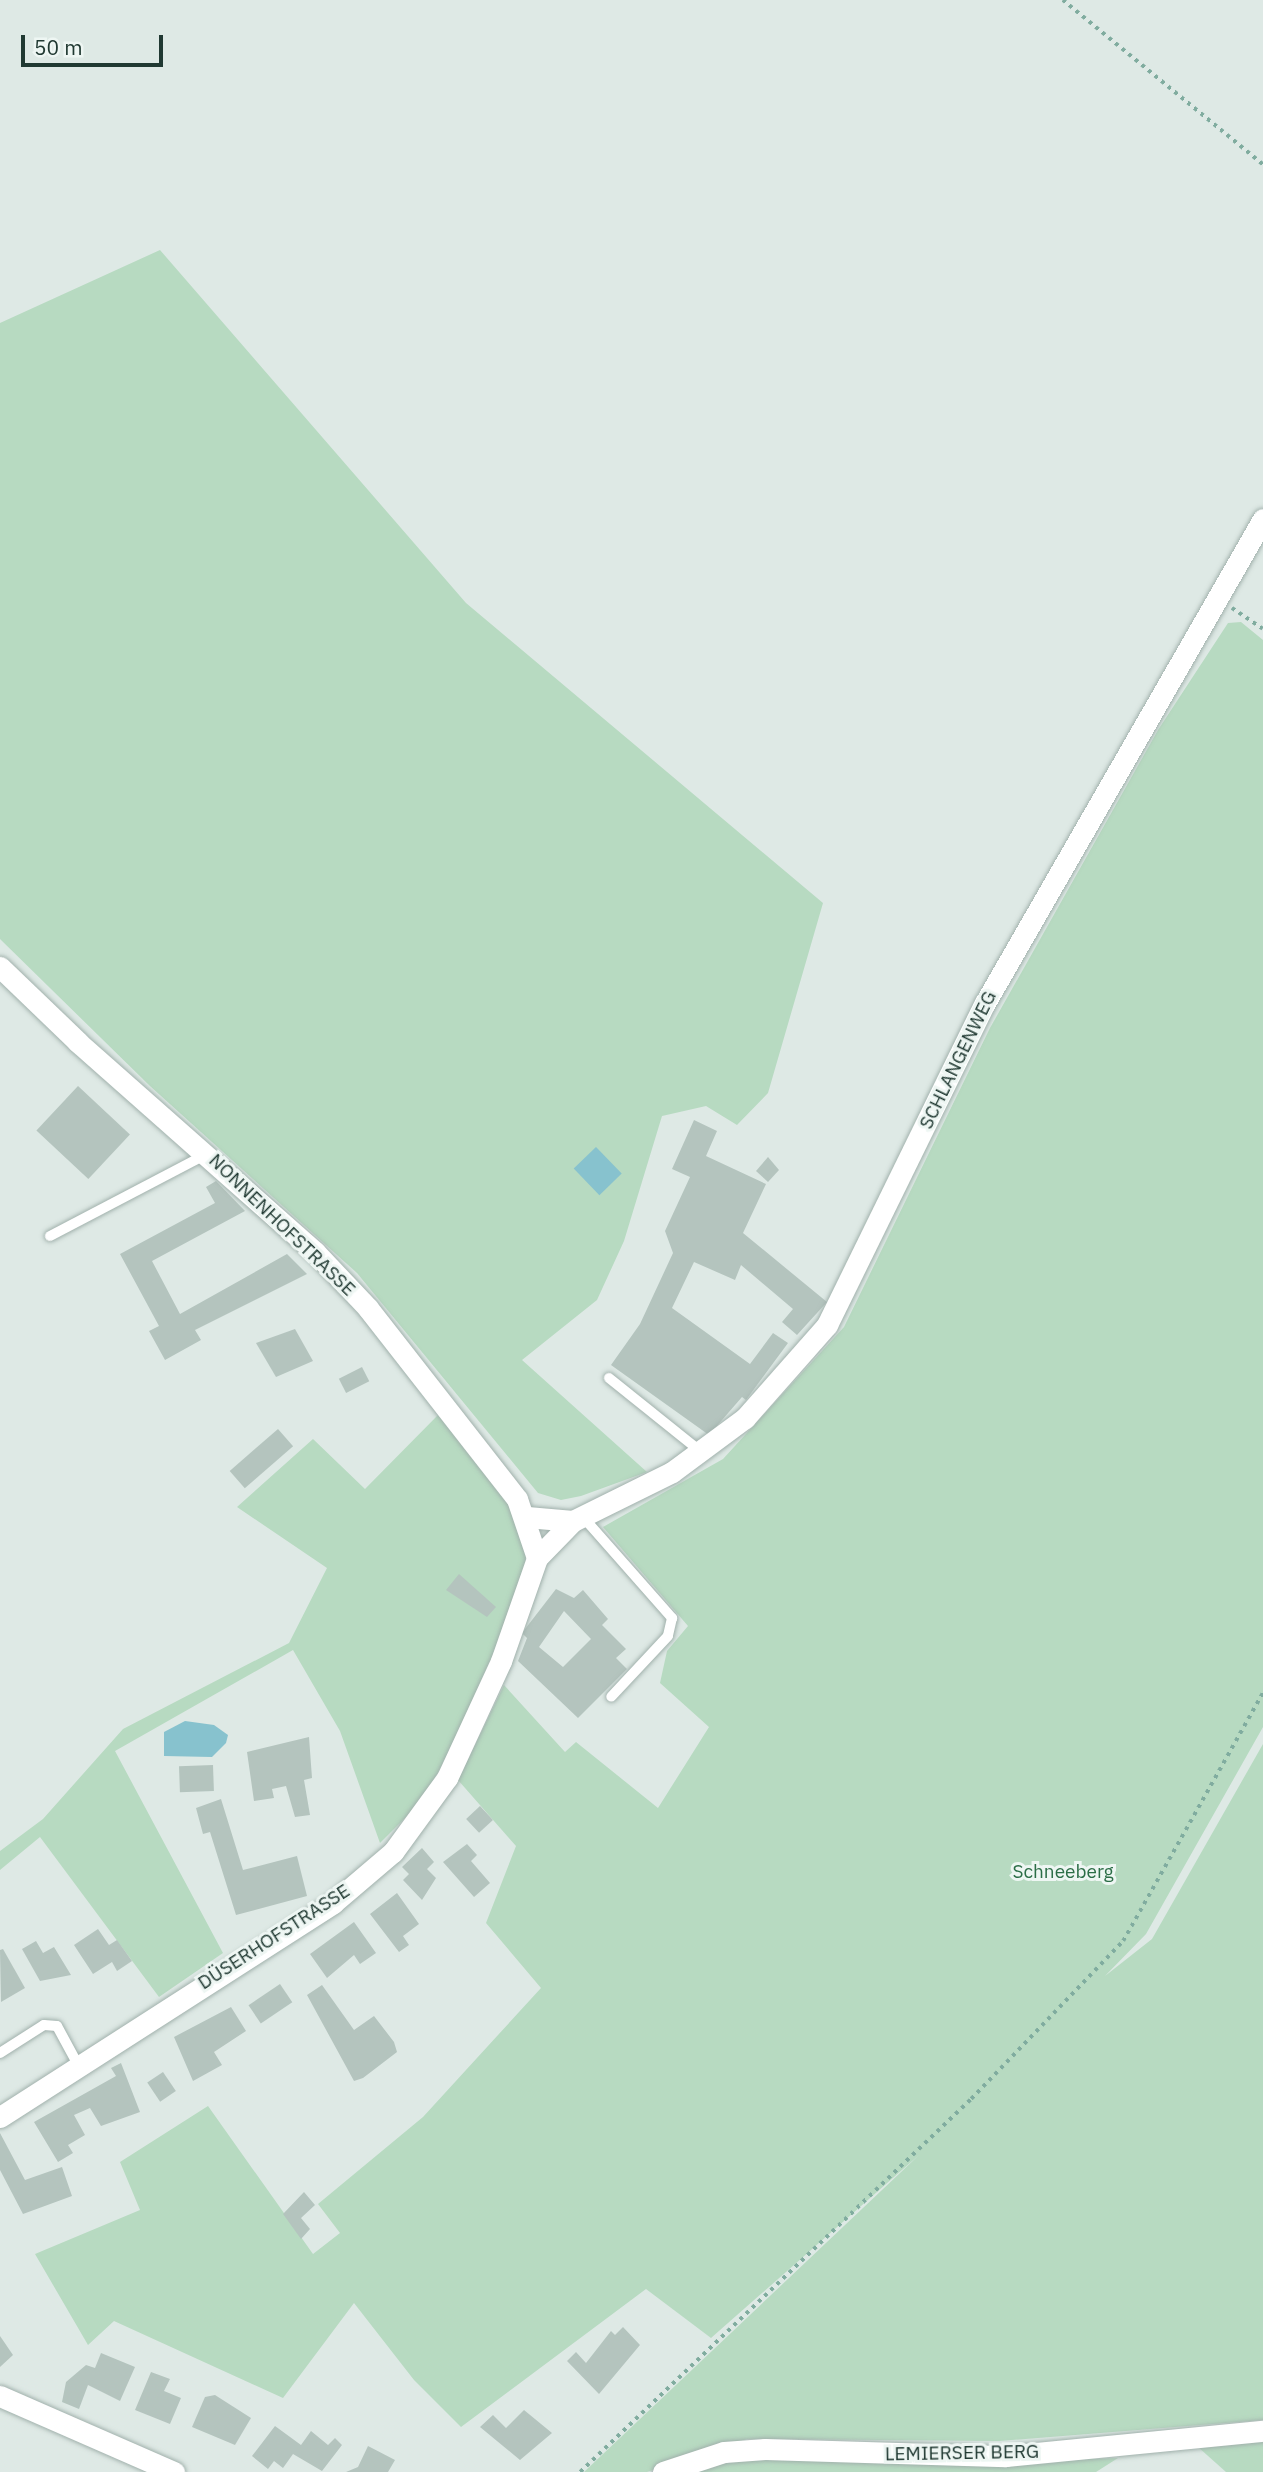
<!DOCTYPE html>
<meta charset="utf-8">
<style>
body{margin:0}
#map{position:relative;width:1263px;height:2472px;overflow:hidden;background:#dee9e5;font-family:"IBM Plex Sans",sans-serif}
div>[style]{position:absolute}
.green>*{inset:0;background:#b7dac1}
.water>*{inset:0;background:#87c2ce;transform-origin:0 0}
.building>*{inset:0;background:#b4c4be;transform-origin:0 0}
.path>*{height:3.5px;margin-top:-1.75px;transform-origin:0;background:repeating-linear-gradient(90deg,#80ac9f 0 3.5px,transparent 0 8.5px)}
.roads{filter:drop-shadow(0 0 2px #a1b1ac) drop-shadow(0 0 2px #a1b1ac)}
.service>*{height:10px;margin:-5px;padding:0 5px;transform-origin:5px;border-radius:5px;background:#fff}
.minor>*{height:21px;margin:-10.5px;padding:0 10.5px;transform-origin:10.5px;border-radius:10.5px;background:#fff}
.tertiary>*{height:21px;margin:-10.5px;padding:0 10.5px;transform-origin:10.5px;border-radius:10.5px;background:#fff}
span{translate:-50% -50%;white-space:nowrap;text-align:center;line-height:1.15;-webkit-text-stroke:6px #eef6f3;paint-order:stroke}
.street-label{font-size:19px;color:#203932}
.park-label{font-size:19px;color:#2c6e47}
.scale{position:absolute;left:21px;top:35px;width:142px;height:32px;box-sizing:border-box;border:4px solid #203932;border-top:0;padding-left:9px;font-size:21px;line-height:24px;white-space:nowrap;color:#203932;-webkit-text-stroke:5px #eef6f3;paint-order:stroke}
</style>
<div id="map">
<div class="green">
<div style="clip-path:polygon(160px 250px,466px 603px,823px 903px,768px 1093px,737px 1125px,706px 1106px,662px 1116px,624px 1241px,597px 1300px,522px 1360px,647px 1472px,581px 1496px,561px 1500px,538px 1493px,357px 1273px,150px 1086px,0 939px,0 323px)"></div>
<div style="clip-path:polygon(1241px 622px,1263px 640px,1263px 1727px,1146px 1934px,1105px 1976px,1152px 1939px,1263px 1744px,1263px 2420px,999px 2441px,747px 2439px,647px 2472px,584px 2472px,919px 2155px,711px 2338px,646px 2289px,461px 2427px,414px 2380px,354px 2303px,283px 2398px,114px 2321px,88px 2345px,35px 2254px,140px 2210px,120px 2162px,208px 2106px,313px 2254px,340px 2233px,318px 2204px,423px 2117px,541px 1988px,486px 1923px,516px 1846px,458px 1780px,504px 1685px,565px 1752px,576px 1742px,658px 1808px,709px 1727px,660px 1683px,667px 1651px,688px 1626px,603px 1527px,723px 1459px,844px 1327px,990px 1028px,1158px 730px,1228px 623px)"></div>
<div style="clip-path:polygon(438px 1415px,510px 1507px,526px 1556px,519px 1596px,449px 1752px,423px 1800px,380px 1843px,340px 1731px,293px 1650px,115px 1751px,223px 1953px,159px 1997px,40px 1837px,0 1870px,0 1851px,43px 1819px,123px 1729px,289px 1643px,327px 1568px,237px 1507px,313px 1439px,365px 1489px)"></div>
<div style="clip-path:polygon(1263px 2441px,1263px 2472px,1226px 2472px,1198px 2447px)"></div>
<div style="clip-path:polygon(747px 2458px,1064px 2460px,1118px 2458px,1096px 2472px,687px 2472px)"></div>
</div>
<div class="water">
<div style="left:596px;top:1147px;width:37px;height:31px;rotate:46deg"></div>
<div style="clip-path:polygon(185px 1721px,214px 1725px,228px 1735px,226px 1743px,212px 1757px,164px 1756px,164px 1732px)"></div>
</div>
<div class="building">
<div style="left:78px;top:1086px;width:71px;height:61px;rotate:43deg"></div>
<div style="clip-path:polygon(694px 1120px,717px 1131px,706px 1156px,766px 1184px,743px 1233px,827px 1302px,797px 1335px,782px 1322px,793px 1309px,741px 1265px,735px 1280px,694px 1262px,672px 1308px,750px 1364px,773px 1333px,788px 1343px,746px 1400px,742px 1397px,709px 1435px,611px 1365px,640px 1324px,673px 1253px,665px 1231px,690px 1177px,672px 1169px)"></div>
<div style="clip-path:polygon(768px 1157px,779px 1170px,768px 1182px,756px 1171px)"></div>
<div style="clip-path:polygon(216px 1181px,245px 1211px,152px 1261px,180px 1314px,287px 1254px,307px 1274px,195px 1330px,201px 1340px,165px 1360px,149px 1331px,159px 1326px,120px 1254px,215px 1203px,206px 1187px)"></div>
<div style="clip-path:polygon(295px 1329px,313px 1361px,276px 1377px,256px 1343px)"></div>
<div style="left:362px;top:1367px;width:16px;height:26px;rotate:63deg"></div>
<div style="left:278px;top:1429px;width:23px;height:64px;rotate:49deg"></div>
<div style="clip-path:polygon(459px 1574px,496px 1607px,487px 1617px,446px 1590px)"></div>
<div style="clip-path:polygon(evenodd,556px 1589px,574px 1598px,583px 1590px,608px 1619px,602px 1625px,626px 1649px,616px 1658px,627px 1669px,578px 1718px,518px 1661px,527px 1638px,522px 1633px,556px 1589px,564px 1611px,591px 1639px,563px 1667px,539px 1647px,564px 1611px)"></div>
<div style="clip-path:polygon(309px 1737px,312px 1778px,304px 1780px,310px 1815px,295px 1817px,286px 1786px,272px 1789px,274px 1798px,254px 1801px,247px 1752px)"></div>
<div style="left:213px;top:1765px;width:26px;height:34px;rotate:88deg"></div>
<div style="clip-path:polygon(221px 1799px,243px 1870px,297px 1856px,307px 1896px,236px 1915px,210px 1832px,203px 1834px,196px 1808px)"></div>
<div style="left:480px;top:1806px;width:19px;height:19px;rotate:47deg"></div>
<div style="clip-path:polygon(467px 1844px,477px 1855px,471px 1861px,490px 1883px,474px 1897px,443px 1862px)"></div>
<div style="clip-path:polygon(422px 1848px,434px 1862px,427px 1869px,436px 1878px,422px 1900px,403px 1880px,409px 1874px,402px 1867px)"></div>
<div style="clip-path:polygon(397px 1893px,419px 1924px,403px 1936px,409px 1945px,399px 1952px,370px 1914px)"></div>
<div style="clip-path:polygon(354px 1922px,376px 1953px,360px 1964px,354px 1955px,327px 1978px,310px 1954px)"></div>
<div style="clip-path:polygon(98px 1929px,109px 1945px,117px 1940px,132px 1961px,117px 1971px,112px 1962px,93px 1974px,74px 1945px)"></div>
<div style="clip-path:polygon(36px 1941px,43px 1953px,54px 1947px,71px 1975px,40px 1981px,22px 1949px)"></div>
<div style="clip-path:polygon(3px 1949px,25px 1988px,1px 2002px,0 1950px)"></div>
<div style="left:280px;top:1984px;width:22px;height:38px;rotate:56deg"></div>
<div style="clip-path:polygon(322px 1985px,354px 2030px,374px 2016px,394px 2042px,397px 2052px,363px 2078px,354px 2081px,307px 1995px)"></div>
<div style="clip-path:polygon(231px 2007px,246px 2031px,214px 2052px,222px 2065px,193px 2081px,174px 2037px)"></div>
<div style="clip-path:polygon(121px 2063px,140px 2112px,101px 2126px,90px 2108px,74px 2115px,85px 2135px,68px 2145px,73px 2153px,58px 2162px,34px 2122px,116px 2076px,111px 2068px)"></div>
<div style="left:163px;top:2072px;width:23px;height:19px;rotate:56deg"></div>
<div style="clip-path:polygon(0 2133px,25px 2180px,62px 2167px,72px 2196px,23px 2214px,0 2170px)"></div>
<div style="clip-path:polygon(304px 2192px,315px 2205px,301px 2218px,310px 2229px,301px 2239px,283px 2214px)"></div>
<div style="clip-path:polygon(623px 2327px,640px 2345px,599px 2394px,567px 2361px,576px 2352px,586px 2363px,611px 2331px,615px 2335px)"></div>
<div style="clip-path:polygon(0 2336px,13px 2355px,0 2367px)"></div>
<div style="clip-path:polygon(101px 2353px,135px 2367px,120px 2401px,88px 2385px,79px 2409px,62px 2402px,66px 2382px,86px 2365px,95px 2368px)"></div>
<div style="clip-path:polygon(151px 2372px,170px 2379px,164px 2391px,181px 2398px,170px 2424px,135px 2410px)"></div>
<div style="clip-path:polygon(215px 2395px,251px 2418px,235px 2445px,192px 2427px,205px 2397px)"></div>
<div style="clip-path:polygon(524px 2410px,552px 2433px,520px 2460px,480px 2427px,493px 2415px,506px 2428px)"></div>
<div style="clip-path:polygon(275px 2426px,301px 2445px,311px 2431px,328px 2445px,335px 2438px,342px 2445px,322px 2471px,293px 2454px,283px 2468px,274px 2461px,268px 2469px,252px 2456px)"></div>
<div style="clip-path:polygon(368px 2446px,395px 2460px,388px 2472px,346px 2472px,358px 2467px)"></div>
</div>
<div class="path">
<div style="left:1063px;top:0;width:259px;rotate:39.4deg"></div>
<div style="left:1232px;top:608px;width:37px;rotate:34deg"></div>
<div style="left:580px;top:2472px;width:540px;rotate:-43.65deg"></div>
<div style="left:971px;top:2099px;width:219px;rotate:-46.1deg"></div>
<div style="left:1123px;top:1941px;width:285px;rotate:-60.6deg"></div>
</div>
<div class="roads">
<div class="service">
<div style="left:50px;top:1236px;width:177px;rotate:-27.6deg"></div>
<div style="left:609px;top:1378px;width:117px;rotate:38.7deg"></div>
<div style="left:583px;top:1517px;width:135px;rotate:48.6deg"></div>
<div style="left:672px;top:1618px;width:18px;rotate:103deg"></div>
<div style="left:668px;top:1636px;width:83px;rotate:133.1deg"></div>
<div style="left:0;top:2053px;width:52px;rotate:-32.5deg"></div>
<div style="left:44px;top:2025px;width:13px;rotate:4deg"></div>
<div style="left:57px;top:2026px;width:42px;rotate:61.6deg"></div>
</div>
<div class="minor">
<div style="left:527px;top:1517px;width:46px;rotate:5deg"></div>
<div style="left:537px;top:1558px;width:52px;rotate:-45.8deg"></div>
<div style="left:573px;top:1521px;width:110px;rotate:-26.3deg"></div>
<div style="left:672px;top:1472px;width:91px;rotate:-36.5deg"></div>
<div style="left:745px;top:1418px;width:124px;rotate:-48.6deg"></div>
<div style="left:827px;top:1325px;width:359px;rotate:-63.9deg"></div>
<div style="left:985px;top:1003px;width:558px;rotate:-60.13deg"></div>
<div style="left:0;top:2117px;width:396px;rotate:-32.7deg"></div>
<div style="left:333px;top:1903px;width:79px;rotate:-40.4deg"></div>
<div style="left:393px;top:1852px;width:92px;rotate:-53.9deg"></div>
<div style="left:447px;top:1778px;width:129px;rotate:-65.2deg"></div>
<div style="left:501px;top:1661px;width:109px;rotate:-70.7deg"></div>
<div style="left:537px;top:1558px;width:62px;rotate:-108.7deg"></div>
<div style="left:517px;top:1499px;width:242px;rotate:-128deg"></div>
<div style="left:368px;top:1308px;width:77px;rotate:-133.4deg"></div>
<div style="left:315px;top:1252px;width:317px;rotate:-138.5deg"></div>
<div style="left:0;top:2396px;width:190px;rotate:23.6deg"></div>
<div style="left:663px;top:2472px;width:64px;rotate:-18.2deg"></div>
<div style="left:724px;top:2452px;width:41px;rotate:-4.2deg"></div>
<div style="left:765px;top:2449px;width:241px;rotate:1.7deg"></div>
<div style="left:1006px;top:2456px;width:258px;rotate:-5.6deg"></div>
</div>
<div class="tertiary">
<div style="left:0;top:967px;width:108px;rotate:43.9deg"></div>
</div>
</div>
<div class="street-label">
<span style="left:958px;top:1060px;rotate:-64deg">SCHLANGENWEG</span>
<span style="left:282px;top:1225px;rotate:44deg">NONNENHOFSTRASSE</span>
<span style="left:274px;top:1937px;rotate:-33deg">DÜSERHOFSTRASSE</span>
<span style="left:962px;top:2453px;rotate:-1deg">LEMIERSER BERG</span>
</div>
<div class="park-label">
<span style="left:1063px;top:1872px">Schneeberg</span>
</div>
<div class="scale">50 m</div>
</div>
